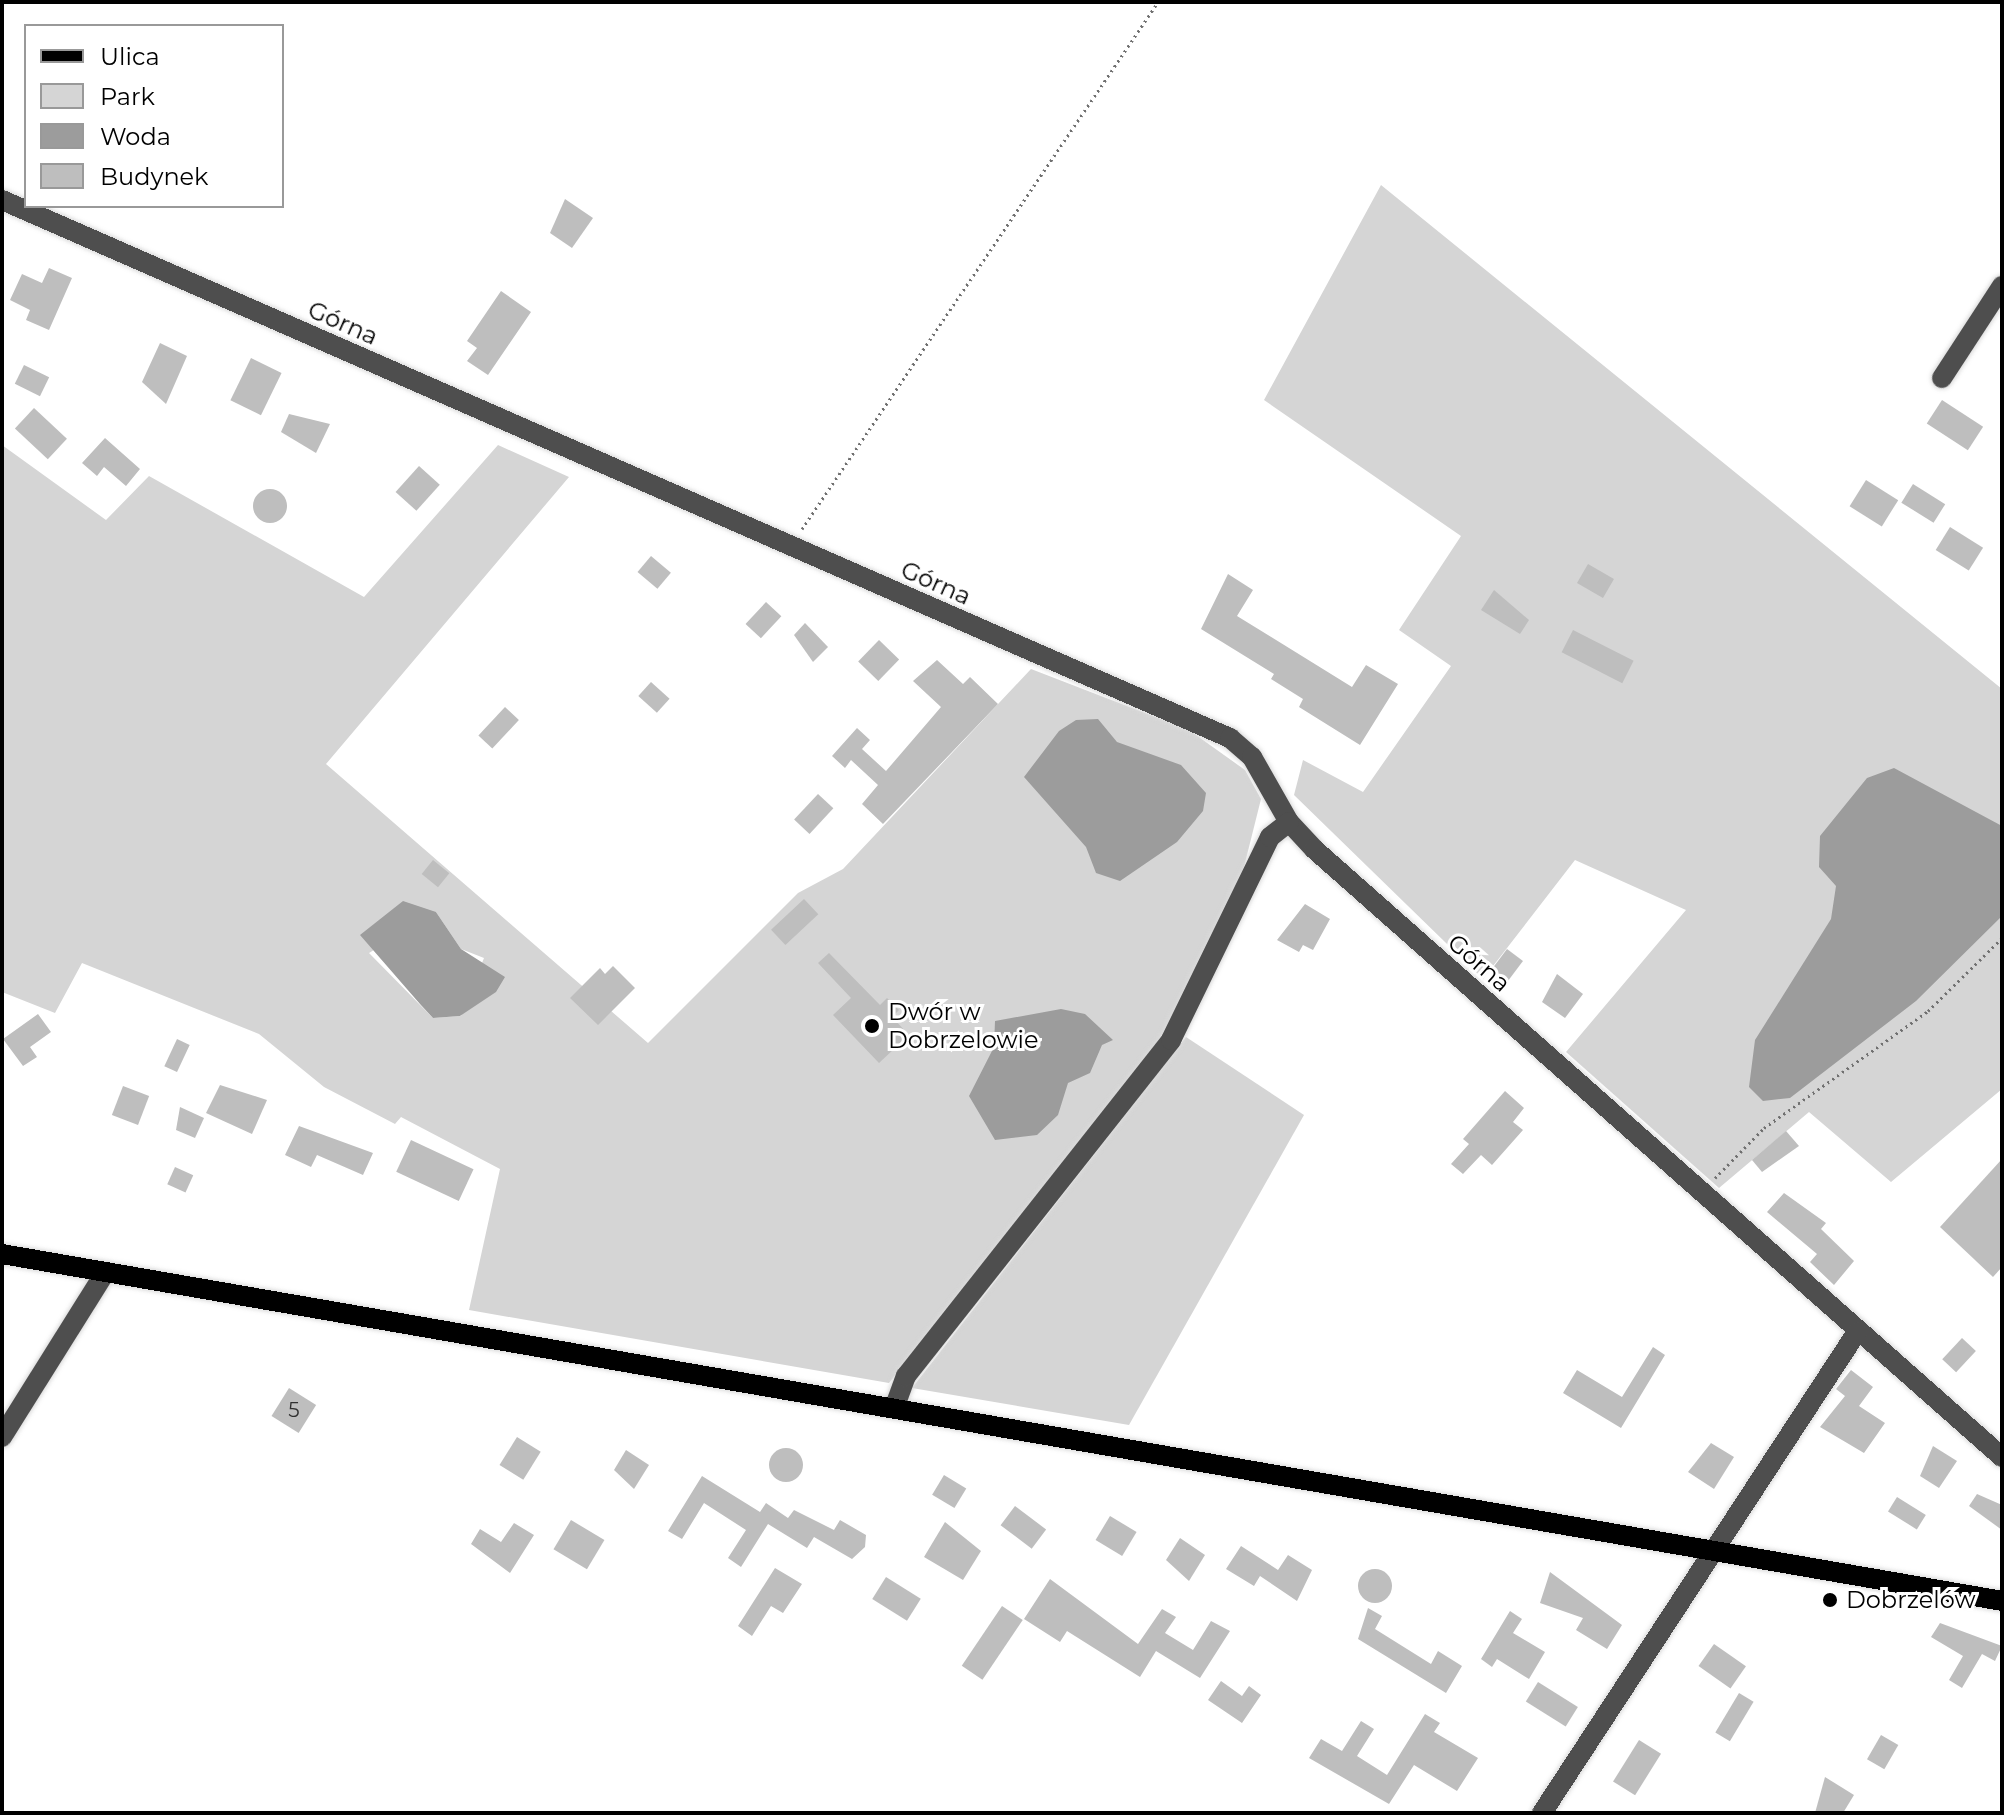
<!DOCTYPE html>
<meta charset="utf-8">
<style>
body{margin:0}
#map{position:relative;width:2004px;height:1815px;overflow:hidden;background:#fff;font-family:Montserrat,sans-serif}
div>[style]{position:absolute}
.green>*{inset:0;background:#d5d5d5}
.water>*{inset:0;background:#9c9c9c}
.building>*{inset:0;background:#bebebe;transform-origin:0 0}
.round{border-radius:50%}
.path>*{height:3px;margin-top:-1.5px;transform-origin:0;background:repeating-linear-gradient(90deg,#707070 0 2px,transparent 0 6px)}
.roads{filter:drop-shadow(0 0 2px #dbdbdb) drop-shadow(0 0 2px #dbdbdb)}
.minor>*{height:20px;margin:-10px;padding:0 10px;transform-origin:10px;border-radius:10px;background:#4e4e4e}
.major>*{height:20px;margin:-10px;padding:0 10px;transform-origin:10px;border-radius:10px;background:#000}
.dots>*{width:22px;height:22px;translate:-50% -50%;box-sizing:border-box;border:4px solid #fff;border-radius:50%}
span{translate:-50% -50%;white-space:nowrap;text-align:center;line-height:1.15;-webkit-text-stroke:6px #fff;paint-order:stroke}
.number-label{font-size:20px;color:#303030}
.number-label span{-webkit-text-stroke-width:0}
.street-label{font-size:24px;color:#000}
.poi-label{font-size:24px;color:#000}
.left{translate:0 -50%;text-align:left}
.frame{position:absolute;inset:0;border:4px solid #000;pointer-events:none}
.legend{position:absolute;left:24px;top:24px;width:260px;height:184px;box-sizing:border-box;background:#fff;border:2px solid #999;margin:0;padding:10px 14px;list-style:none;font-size:24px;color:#000}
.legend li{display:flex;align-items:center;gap:16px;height:40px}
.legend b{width:40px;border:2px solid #999}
</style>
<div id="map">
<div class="green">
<div style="clip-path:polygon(1381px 185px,2002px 689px,2002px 1089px,1891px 1182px,1809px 1112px,1719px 1188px,1566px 1052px,1686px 910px,1575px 860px,1483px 979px,1294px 795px,1303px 760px,1363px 792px,1451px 666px,1399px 630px,1461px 536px,1264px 400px)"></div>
<div style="clip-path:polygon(evenodd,2px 445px,106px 520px,149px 476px,364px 597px,498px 445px,569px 477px,326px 764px,648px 1043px,798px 893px,843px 869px,1031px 669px,1189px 730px,1245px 770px,1261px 799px,1234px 907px,1168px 1033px,889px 1383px,469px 1310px,500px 1169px,401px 1117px,395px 1124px,324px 1087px,259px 1034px,82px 963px,55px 1013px,2px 992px,2px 445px,436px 912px,461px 949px,484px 958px,461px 1016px,433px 1018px,369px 953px,436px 912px)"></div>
<div style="clip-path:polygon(1186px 1037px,1304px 1115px,1129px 1425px,912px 1388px)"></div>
</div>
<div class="water">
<div style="clip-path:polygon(1098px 719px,1117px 742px,1181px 765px,1206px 793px,1203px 811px,1177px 842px,1120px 881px,1096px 873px,1086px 847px,1024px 777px,1059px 731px,1076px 720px)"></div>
<div style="clip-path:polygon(1894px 768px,2002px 826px,2002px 916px,1916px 1001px,1790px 1098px,1763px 1101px,1749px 1087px,1755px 1040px,1831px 919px,1836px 886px,1819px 867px,1820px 836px,1867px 778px)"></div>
<div style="clip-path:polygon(403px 901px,436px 912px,461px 949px,505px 977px,496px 992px,460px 1016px,433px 1018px,420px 1004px,360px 935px)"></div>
<div style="clip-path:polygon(1061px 1009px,1085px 1014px,1113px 1040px,1102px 1045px,1090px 1073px,1068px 1083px,1058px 1115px,1037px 1135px,995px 1140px,969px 1096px,994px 1047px,995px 1021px)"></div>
</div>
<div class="building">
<div style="clip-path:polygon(565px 199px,593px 218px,572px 248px,550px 233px)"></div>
<div style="clip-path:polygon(49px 268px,72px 278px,49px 330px,26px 320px,30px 310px,10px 300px,22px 274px,42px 283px)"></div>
<div style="clip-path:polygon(501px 291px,531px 312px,488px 375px,467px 361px,477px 348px,467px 341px)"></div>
<div style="clip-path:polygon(160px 343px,187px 356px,166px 404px,142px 382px)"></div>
<div style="left:251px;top:358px;width:34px;height:47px;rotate:26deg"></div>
<div style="left:24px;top:365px;width:28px;height:21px;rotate:26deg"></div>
<div style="left:1942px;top:400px;width:49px;height:28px;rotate:33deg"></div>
<div style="left:34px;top:408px;width:45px;height:28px;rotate:43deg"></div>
<div style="clip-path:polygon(289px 414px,330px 424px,316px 453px,281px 432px)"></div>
<div style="clip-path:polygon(105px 438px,140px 469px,126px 486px,104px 467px,97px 476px,82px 463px)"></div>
<div style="left:419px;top:466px;width:28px;height:35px;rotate:42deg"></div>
<div style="left:1866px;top:480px;width:38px;height:31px;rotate:32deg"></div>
<div style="left:1913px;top:484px;width:38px;height:22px;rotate:32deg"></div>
<div class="round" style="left:253px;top:489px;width:34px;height:34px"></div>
<div style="left:1950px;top:527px;width:39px;height:27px;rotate:32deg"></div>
<div style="left:651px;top:556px;width:26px;height:21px;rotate:40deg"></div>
<div style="left:1588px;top:564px;width:30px;height:22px;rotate:30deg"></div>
<div style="clip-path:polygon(1228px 574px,1253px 590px,1237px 616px,1352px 687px,1366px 665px,1398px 684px,1360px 745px,1299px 707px,1303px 699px,1271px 679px,1274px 674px,1201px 629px)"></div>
<div style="clip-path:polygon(1494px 590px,1529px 620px,1520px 634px,1481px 610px)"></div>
<div style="left:766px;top:602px;width:21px;height:30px;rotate:43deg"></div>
<div style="clip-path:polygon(805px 623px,828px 647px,813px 662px,794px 635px)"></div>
<div style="left:1573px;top:630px;width:68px;height:25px;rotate:27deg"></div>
<div style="left:879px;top:640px;width:28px;height:30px;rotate:44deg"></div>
<div style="clip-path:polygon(937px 660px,963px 684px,970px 677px,998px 704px,883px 824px,862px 804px,878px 785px,851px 760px,845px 768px,832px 756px,857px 728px,870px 740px,862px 749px,886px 771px,941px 707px,913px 681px)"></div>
<div style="left:651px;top:682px;width:25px;height:19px;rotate:42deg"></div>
<div style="left:505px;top:707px;width:19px;height:39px;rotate:43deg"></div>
<div style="left:818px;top:794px;width:21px;height:35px;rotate:43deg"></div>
<div style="left:433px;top:860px;width:21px;height:18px;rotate:39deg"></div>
<div style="left:804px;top:899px;width:21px;height:45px;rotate:47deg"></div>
<div style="clip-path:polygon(1305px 904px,1330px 919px,1313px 950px,1303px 945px,1299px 952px,1277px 940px)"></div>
<div style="left:1507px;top:949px;width:20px;height:25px;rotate:37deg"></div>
<div style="clip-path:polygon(829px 953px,880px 1005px,887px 998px,899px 1010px,892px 1017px,909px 1035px,879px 1063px,833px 1015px,851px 998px,818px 963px)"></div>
<div style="clip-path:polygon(613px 966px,635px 988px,598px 1025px,570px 998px,600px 968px,605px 974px)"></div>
<div style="clip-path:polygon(1557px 974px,1583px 994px,1565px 1018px,1542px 1002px)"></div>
<div style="clip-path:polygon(38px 1014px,51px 1032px,30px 1047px,37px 1057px,23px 1066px,3px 1039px)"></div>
<div style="left:177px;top:1039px;width:14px;height:30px;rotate:25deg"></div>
<div style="clip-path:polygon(220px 1085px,267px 1100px,252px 1134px,206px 1113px)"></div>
<div style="left:123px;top:1086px;width:28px;height:31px;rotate:21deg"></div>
<div style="clip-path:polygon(1505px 1091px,1524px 1108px,1513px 1122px,1523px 1130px,1492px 1165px,1481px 1155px,1463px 1174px,1451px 1164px,1469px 1144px,1463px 1139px)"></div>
<div style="clip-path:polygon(180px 1107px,204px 1118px,195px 1138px,176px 1130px)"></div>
<div style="clip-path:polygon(299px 1126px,373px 1153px,363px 1175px,317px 1155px,311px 1167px,285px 1155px)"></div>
<div style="clip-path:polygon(1786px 1131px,1799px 1146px,1762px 1172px,1752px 1160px)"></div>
<div style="left:411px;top:1140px;width:69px;height:35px;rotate:25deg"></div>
<div style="clip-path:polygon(2002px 1159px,2002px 1267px,1993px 1277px,1940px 1227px)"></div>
<div style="left:175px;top:1167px;width:20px;height:19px;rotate:24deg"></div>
<div style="clip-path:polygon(1784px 1193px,1826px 1223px,1821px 1229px,1854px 1261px,1834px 1285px,1810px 1262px,1817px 1254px,1767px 1212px)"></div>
<div style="left:1962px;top:1338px;width:19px;height:29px;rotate:43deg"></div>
<div style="clip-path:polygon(1653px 1347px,1665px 1355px,1621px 1428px,1563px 1393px,1577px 1370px,1622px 1397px)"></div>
<div style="clip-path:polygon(1851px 1370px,1873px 1387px,1859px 1406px,1885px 1423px,1864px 1453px,1820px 1427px,1845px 1396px,1836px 1389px)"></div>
<div style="left:289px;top:1388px;width:32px;height:33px;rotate:32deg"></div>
<div style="left:517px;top:1437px;width:28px;height:33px;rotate:32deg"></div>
<div style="clip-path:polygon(1711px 1443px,1734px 1457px,1714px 1489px,1688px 1472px)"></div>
<div style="clip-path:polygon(1933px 1446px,1957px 1461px,1939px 1488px,1920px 1476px)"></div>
<div class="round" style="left:769px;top:1448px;width:34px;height:34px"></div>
<div style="clip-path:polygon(626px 1450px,649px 1465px,634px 1489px,614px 1470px)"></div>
<div style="left:944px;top:1475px;width:26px;height:23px;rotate:31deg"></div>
<div style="clip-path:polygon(702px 1476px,760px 1512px,766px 1503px,788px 1518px,794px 1510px,834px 1530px,840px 1520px,866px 1535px,865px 1547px,852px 1559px,814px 1537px,807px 1548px,768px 1524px,741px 1567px,728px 1558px,746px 1530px,704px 1503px,682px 1539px,668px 1531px)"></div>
<div style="clip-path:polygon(1977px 1494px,2002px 1505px,2002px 1530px,1969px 1506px)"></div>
<div style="left:1897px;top:1497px;width:34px;height:17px;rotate:32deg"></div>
<div style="left:1015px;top:1506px;width:39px;height:24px;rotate:37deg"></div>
<div style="left:1110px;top:1516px;width:31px;height:28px;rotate:31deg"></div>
<div style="left:571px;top:1520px;width:39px;height:34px;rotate:31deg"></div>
<div style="clip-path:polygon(945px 1522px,981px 1551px,963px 1580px,924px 1557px)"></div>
<div style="clip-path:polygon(514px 1523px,534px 1535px,510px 1573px,471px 1544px,480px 1529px,501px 1542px)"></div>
<div style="clip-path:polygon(1180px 1538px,1205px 1555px,1189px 1581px,1166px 1560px)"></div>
<div style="clip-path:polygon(1241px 1546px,1278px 1570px,1288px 1555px,1312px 1570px,1297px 1601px,1260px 1576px,1254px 1586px,1226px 1569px)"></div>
<div style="clip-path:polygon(775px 1568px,802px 1584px,783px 1613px,771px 1606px,752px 1636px,738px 1626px)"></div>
<div class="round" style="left:1358px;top:1569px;width:34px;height:34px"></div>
<div style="clip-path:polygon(1550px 1572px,1622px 1625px,1607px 1649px,1576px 1630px,1583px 1618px,1540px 1603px)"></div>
<div style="left:886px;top:1577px;width:41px;height:26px;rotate:32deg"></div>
<div style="clip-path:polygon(1050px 1579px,1138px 1644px,1162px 1609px,1176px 1617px,1165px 1633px,1193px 1650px,1211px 1621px,1230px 1631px,1200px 1678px,1156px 1651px,1140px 1677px,1067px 1631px,1060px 1642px,1024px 1619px)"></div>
<div style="left:1002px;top:1606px;width:25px;height:72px;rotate:34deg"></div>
<div style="clip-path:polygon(1368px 1608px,1382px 1616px,1375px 1629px,1431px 1664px,1438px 1651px,1462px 1666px,1446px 1693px,1358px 1639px)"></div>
<div style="clip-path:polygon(1510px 1611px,1522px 1619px,1513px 1633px,1545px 1652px,1529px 1679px,1497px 1659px,1492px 1667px,1481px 1659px)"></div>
<div style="clip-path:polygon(1940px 1623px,2002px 1646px,1995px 1661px,1982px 1654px,1962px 1688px,1949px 1680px,1963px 1656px,1931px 1637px)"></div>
<div style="left:1714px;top:1644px;width:39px;height:27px;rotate:35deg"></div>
<div style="clip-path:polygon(1221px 1681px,1242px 1696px,1249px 1686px,1261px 1695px,1242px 1723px,1208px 1700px)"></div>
<div style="left:1538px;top:1682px;width:47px;height:23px;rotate:32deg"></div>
<div style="left:1739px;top:1693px;width:17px;height:46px;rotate:31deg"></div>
<div style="clip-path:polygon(1425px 1714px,1440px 1723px,1434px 1732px,1478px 1758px,1457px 1791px,1414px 1765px,1389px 1804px,1309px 1758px,1321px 1739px,1342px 1751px,1361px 1721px,1374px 1729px,1357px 1756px,1387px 1775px)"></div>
<div style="left:1881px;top:1735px;width:20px;height:28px;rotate:30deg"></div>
<div style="left:1639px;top:1740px;width:26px;height:49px;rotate:32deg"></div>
<div style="clip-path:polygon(1825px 1777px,1854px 1795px,1843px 1813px,1815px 1813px)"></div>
</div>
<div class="path">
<div style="left:802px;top:529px;width:636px;rotate:-55.96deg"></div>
<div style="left:1715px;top:1178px;width:70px;rotate:-45.6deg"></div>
<div style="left:1764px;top:1128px;width:201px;rotate:-35.5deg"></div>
<div style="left:1928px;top:1011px;width:104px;rotate:-44.6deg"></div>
</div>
<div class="roads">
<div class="minor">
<div style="left:2px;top:200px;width:1341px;rotate:23.66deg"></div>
<div style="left:1230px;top:738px;width:29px;rotate:41deg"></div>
<div style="left:1252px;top:757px;width:75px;rotate:60.4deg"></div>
<div style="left:1289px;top:822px;width:37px;rotate:47deg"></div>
<div style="left:1314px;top:849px;width:918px;rotate:41.47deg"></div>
<div style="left:1942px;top:378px;width:110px;rotate:-56.9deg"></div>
<div style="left:895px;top:1406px;width:32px;rotate:-70deg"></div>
<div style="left:906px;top:1376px;width:428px;rotate:-51.7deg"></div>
<div style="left:1171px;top:1040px;width:226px;rotate:-64deg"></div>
<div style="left:1270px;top:837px;width:24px;rotate:-38deg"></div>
<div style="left:2px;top:1437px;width:194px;rotate:-57.9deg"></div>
<div style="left:1542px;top:1813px;width:575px;rotate:-56.78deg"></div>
</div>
<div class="major">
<div style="left:2px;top:1254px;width:2030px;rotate:9.84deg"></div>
</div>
</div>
<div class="dots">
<div style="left:872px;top:1026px;background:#000"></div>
<div style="left:1830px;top:1600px;background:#000"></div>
</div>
<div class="number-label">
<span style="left:294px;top:1410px">5</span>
</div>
<div class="street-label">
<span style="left:343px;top:323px;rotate:24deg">Górna</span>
<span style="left:936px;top:583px;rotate:24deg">Górna</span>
<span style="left:1479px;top:963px;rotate:41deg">Górna</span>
</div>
<div class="poi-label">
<span class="left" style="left:888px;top:1026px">Dwór w<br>Dobrzelowie</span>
<span class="left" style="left:1846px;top:1600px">Dobrzelów</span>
</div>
<div class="frame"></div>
<ul class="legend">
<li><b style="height:10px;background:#000"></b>Ulica</li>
<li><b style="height:22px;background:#d5d5d5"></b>Park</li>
<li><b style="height:22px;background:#9c9c9c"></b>Woda</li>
<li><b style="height:22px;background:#bebebe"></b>Budynek</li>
</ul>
</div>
